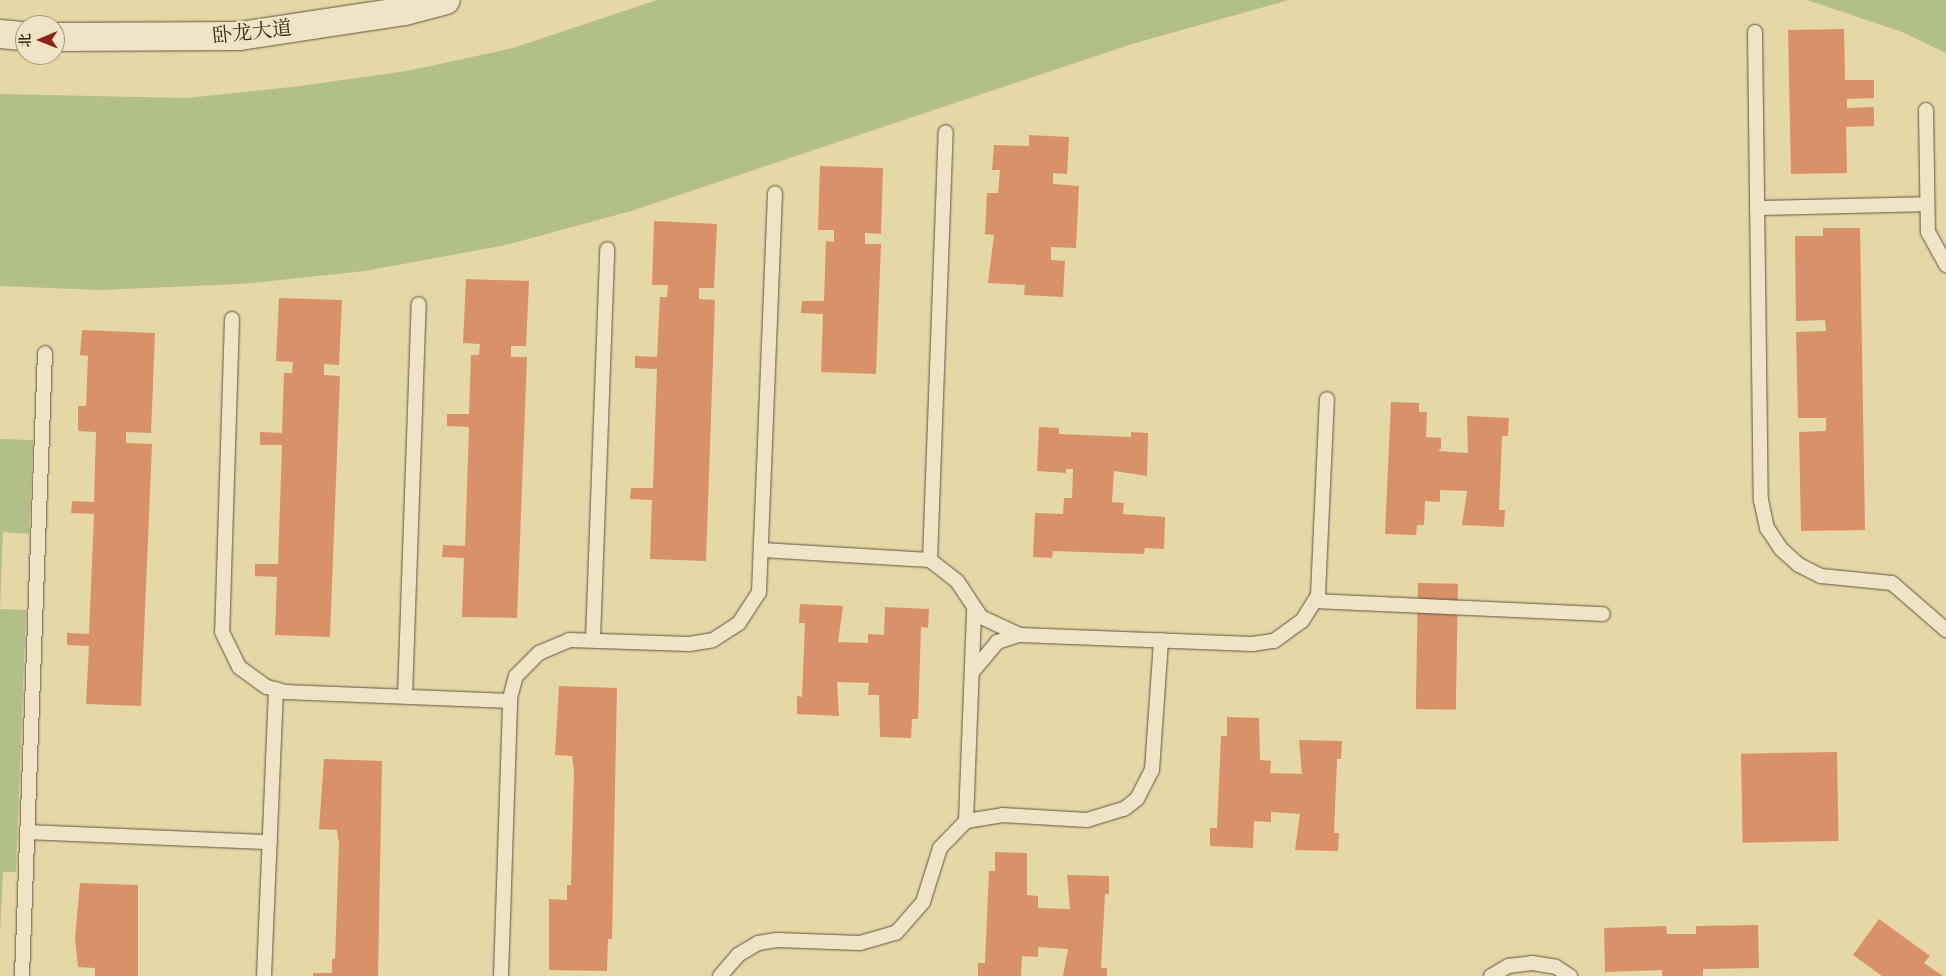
<!DOCTYPE html>
<meta charset="utf-8">
<style>
body{margin:0}
#map{position:relative;width:1946px;height:976px;overflow:hidden;background:#e6d7a7;font-family:Alegreya,"Noto Serif SC",serif}
div>[style]{position:absolute}
.green>*{inset:0;background:#b3bf89}
.building>*{inset:0;background:#d89169;transform-origin:0 0}
.roads{filter:drop-shadow(0 0 1px #61543e) drop-shadow(0 0 1px #61543e)}
.service>*{height:14px;margin:-7px;padding:0 7px;transform-origin:7px;border-radius:7px;background:#efe5c6}
.secondary>*{height:28px;margin:-14px;padding:0 14px;transform-origin:14px;border-radius:14px;background:#efe5c6}
span{translate:-50% -50%;white-space:nowrap;text-align:center;line-height:1.15;-webkit-text-stroke:4.5px #efe5c6;paint-order:stroke}
.street-label{font-size:20px;color:#35291b}
.north{position:absolute;left:15px;top:15px;width:50px;height:50px;box-sizing:border-box;background:#efe5c6;border:1px solid #a59a82;border-radius:50%;rotate:269deg;font-size:14px;font-weight:700;line-height:20px;text-align:center;color:#35291b}
.north::after{content:'';display:block;margin:auto;width:18px;height:22px;background:#8f2418;clip-path:polygon(50% 0,100% 100%,50% 72%,0 100%)}
</style>
<div id="map">
<div class="green">
<div style="clip-path:polygon(657px 0,1289px 0,1132px 44px,631px 211px,506px 245px,365px 271px,241px 284px,99px 290px,0 286px,0 94px,187px 98px,300px 86px,407px 71px,513px 48px)"></div>
<div style="clip-path:polygon(1807px 0,1946px 0,1946px 53px,1902px 32px)"></div>
<div style="clip-path:polygon(0 439px,33px 440px,29px 534px,3px 532px,0 609px,26px 610px,16px 872px,3px 872px,0 934px)"></div>
</div>
<div class="building">
<div style="clip-path:polygon(1844px 29px,1845px 80px,1874px 80px,1874px 98px,1847px 99px,1847px 108px,1874px 107px,1874px 126px,1846px 127px,1847px 173px,1791px 174px,1788px 30px)"></div>
<div style="clip-path:polygon(1029px 135px,1069px 137px,1067px 174px,1053px 173px,1053px 184px,1079px 186px,1076px 248px,1051px 247px,1051px 260px,1065px 261px,1063px 297px,1024px 295px,1025px 285px,988px 283px,994px 235px,985px 234px,987px 193px,998px 193px,1000px 170px,992px 170px,994px 145px,1029px 146px)"></div>
<div style="clip-path:polygon(820px 166px,883px 168px,881px 234px,865px 233px,865px 244px,881px 244px,876px 374px,821px 372px,823px 314px,801px 313px,802px 301px,824px 301px,826px 241px,834px 242px,834px 230px,818px 230px)"></div>
<div style="clip-path:polygon(654px 221px,717px 224px,714px 288px,699px 288px,699px 299px,715px 300px,706px 561px,650px 559px,652px 500px,630px 499px,631px 488px,653px 488px,657px 369px,635px 368px,635px 356px,657px 357px,660px 297px,667px 297px,668px 285px,652px 285px)"></div>
<div style="clip-path:polygon(1823px 228px,1860px 228px,1865px 530px,1801px 531px,1799px 432px,1826px 431px,1826px 418px,1798px 418px,1796px 332px,1826px 331px,1825px 320px,1796px 321px,1795px 236px,1823px 236px)"></div>
<div style="clip-path:polygon(466px 279px,529px 281px,526px 346px,511px 346px,511px 357px,527px 357px,517px 618px,462px 617px,464px 558px,442px 557px,443px 545px,465px 546px,469px 427px,447px 426px,447px 414px,469px 414px,471px 355px,479px 355px,480px 344px,463px 343px)"></div>
<div style="clip-path:polygon(279px 298px,342px 300px,339px 365px,324px 364px,324px 375px,340px 376px,330px 637px,275px 635px,277px 577px,255px 576px,255px 564px,278px 564px,282px 445px,260px 445px,260px 432px,282px 433px,284px 373px,292px 373px,293px 362px,276px 361px)"></div>
<div style="clip-path:polygon(82px 330px,155px 333px,151px 433px,126px 432px,126px 443px,152px 444px,141px 706px,86px 704px,89px 646px,67px 645px,67px 633px,89px 634px,94px 514px,71px 513px,72px 501px,94px 502px,96px 432px,78px 431px,78px 406px,86px 406px,88px 356px,80px 355px)"></div>
<div style="clip-path:polygon(1391px 402px,1419px 403px,1419px 412px,1427px 412px,1426px 437px,1441px 438px,1441px 449px,1437px 451px,1468px 453px,1467px 416px,1509px 418px,1508px 436px,1502px 436px,1499px 510px,1505px 510px,1504px 527px,1462px 525px,1467px 491px,1440px 490px,1440px 502px,1425px 501px,1424px 525px,1417px 525px,1416px 535px,1385px 534px)"></div>
<div style="clip-path:polygon(1039px 427px,1059px 428px,1059px 434px,1131px 437px,1131px 432px,1148px 433px,1147px 476px,1114px 471px,1112px 502px,1124px 503px,1123px 514px,1165px 517px,1164px 549px,1145px 548px,1144px 554px,1053px 551px,1052px 558px,1033px 557px,1035px 513px,1063px 514px,1064px 498px,1072px 498px,1073px 469px,1066px 469px,1066px 473px,1037px 471px)"></div>
<div style="left:1418px;top:583px;width:40px;height:126px;rotate:1deg"></div>
<div style="clip-path:polygon(800px 604px,843px 606px,838px 642px,868px 643px,868px 634px,884px 635px,885px 607px,929px 609px,928px 628px,921px 627px,918px 719px,912px 719px,911px 738px,880px 737px,879px 695px,868px 695px,869px 683px,837px 682px,839px 716px,797px 714px,797px 696px,802px 697px,805px 623px,799px 623px)"></div>
<div style="clip-path:polygon(559px 686px,617px 688px,612px 939px,608px 939px,607px 971px,549px 970px,549px 899px,567px 900px,567px 885px,571px 885px,574px 770px,572px 756px,555px 755px)"></div>
<div style="clip-path:polygon(1227px 717px,1259px 718px,1260px 760px,1271px 761px,1270px 773px,1302px 774px,1299px 740px,1342px 741px,1341px 759px,1337px 759px,1334px 833px,1339px 833px,1338px 851px,1295px 850px,1300px 814px,1271px 812px,1271px 822px,1254px 821px,1253px 848px,1210px 846px,1210px 828px,1217px 828px,1221px 736px,1227px 736px)"></div>
<div style="left:1837px;top:752px;width:89px;height:96px;rotate:89deg"></div>
<div style="clip-path:polygon(324px 759px,382px 761px,378px 976px,313px 976px,313px 973px,332px 973px,332px 959px,335px 959px,339px 844px,337px 830px,319px 829px)"></div>
<div style="clip-path:polygon(995px 852px,1027px 853px,1027px 895px,1038px 896px,1038px 908px,1070px 909px,1067px 875px,1109px 876px,1109px 894px,1105px 894px,1101px 968px,1107px 968px,1107px 976px,1063px 976px,1068px 949px,1038px 947px,1038px 957px,1022px 956px,1021px 976px,978px 976px,978px 963px,985px 963px,989px 871px,995px 871px)"></div>
<div style="clip-path:polygon(80px 883px,138px 885px,138px 976px,95px 976px,95px 968px,78px 967px,75px 938px)"></div>
<div style="clip-path:polygon(1879px 919px,1930px 956px,1924px 963px,1943px 976px,1882px 976px,1853px 955px)"></div>
<div style="clip-path:polygon(1758px 925px,1759px 968px,1703px 969px,1703px 976px,1662px 976px,1662px 970px,1605px 972px,1604px 928px,1666px 926px,1667px 934px,1696px 934px,1696px 926px)"></div>
</div>
<div class="roads">
<div class="service">
<div style="left:1755px;top:32px;width:468px;rotate:89.3deg"></div>
<div style="left:1761px;top:500px;width:29px;rotate:78deg"></div>
<div style="left:1767px;top:528px;width:25px;rotate:56deg"></div>
<div style="left:1781px;top:549px;width:24px;rotate:42deg"></div>
<div style="left:1799px;top:565px;width:25px;rotate:27deg"></div>
<div style="left:1821px;top:576px;width:71px;rotate:5.6deg"></div>
<div style="left:1892px;top:583px;width:72px;rotate:41deg"></div>
<div style="left:1926px;top:110px;width:122px;rotate:89.1deg"></div>
<div style="left:1928px;top:232px;width:38px;rotate:61deg"></div>
<div style="left:1757px;top:208px;width:170px;rotate:-1.3deg"></div>
<div style="left:232px;top:319px;width:313px;rotate:91.8deg"></div>
<div style="left:222px;top:632px;width:39px;rotate:64deg"></div>
<div style="left:239px;top:667px;width:34px;rotate:36deg"></div>
<div style="left:267px;top:687px;width:20px;rotate:15deg"></div>
<div style="left:286px;top:692px;width:224px;rotate:2.3deg"></div>
<div style="left:762px;top:550px;width:168px;rotate:3.4deg"></div>
<div style="left:930px;top:560px;width:34px;rotate:38deg"></div>
<div style="left:957px;top:581px;width:43px;rotate:56.3deg"></div>
<div style="left:981px;top:617px;width:43px;rotate:24.8deg"></div>
<div style="left:1020px;top:635px;width:232px;rotate:2.2deg"></div>
<div style="left:1252px;top:644px;width:22px;rotate:-8deg"></div>
<div style="left:1274px;top:641px;width:34px;rotate:-36deg"></div>
<div style="left:1302px;top:621px;width:31px;rotate:-58deg"></div>
<div style="left:1318px;top:595px;width:196px;rotate:-87.4deg"></div>
<div style="left:930px;top:560px;width:428px;rotate:-87.9deg"></div>
<div style="left:1315px;top:601px;width:288px;rotate:2.6deg"></div>
<div style="left:593px;top:639px;width:390px;rotate:-87.9deg"></div>
<div style="left:973px;top:671px;width:38px;rotate:-50deg"></div>
<div style="left:997px;top:642px;width:23px;rotate:-18deg"></div>
<div style="left:405px;top:696px;width:392px;rotate:-88deg"></div>
<div style="left:966px;top:821px;width:212px;rotate:-87.8deg"></div>
<div style="left:27px;top:832px;width:243px;rotate:2.4deg"></div>
<div style="left:22px;top:976px;width:623px;rotate:-87.89deg"></div>
<div style="left:264px;top:976px;width:287px;rotate:-87.6deg"></div>
<div style="left:501px;top:976px;width:278px;rotate:-88.1deg"></div>
<div style="left:510px;top:698px;width:23px;rotate:-75deg"></div>
<div style="left:516px;top:676px;width:33px;rotate:-45deg"></div>
<div style="left:539px;top:653px;width:33px;rotate:-23deg"></div>
<div style="left:569px;top:640px;width:120px;rotate:1.9deg"></div>
<div style="left:689px;top:644px;width:24px;rotate:-9deg"></div>
<div style="left:713px;top:640px;width:31px;rotate:-33deg"></div>
<div style="left:739px;top:623px;width:37px;rotate:-57deg"></div>
<div style="left:759px;top:592px;width:399px;rotate:-87.7deg"></div>
<div style="left:720px;top:976px;width:28px;rotate:-49deg"></div>
<div style="left:738px;top:955px;width:23px;rotate:-31deg"></div>
<div style="left:758px;top:943px;width:19px;rotate:-9deg"></div>
<div style="left:777px;top:940px;width:83px;rotate:2.1deg"></div>
<div style="left:860px;top:943px;width:37px;rotate:-16deg"></div>
<div style="left:896px;top:933px;width:41px;rotate:-48.9deg"></div>
<div style="left:923px;top:902px;width:57px;rotate:-72.5deg"></div>
<div style="left:940px;top:848px;width:37px;rotate:-46deg"></div>
<div style="left:966px;top:821px;width:36px;rotate:-9deg"></div>
<div style="left:1002px;top:815px;width:85px;rotate:3.4deg"></div>
<div style="left:1087px;top:820px;width:39px;rotate:-17deg"></div>
<div style="left:1124px;top:809px;width:16px;rotate:-38deg"></div>
<div style="left:1137px;top:799px;width:33px;rotate:-63deg"></div>
<div style="left:1152px;top:770px;width:130px;rotate:-86deg"></div>
<div style="left:1491px;top:976px;width:20px;rotate:-30deg"></div>
<div style="left:1508px;top:966px;width:24px;rotate:-7deg"></div>
<div style="left:1532px;top:963px;width:24px;rotate:9deg"></div>
<div style="left:1556px;top:967px;width:17px;rotate:33deg"></div>
</div>
<div class="secondary">
<div style="left:0;top:34px;width:25px;rotate:5deg"></div>
<div style="left:55px;top:37px;width:185px;rotate:-0.3deg"></div>
<div style="left:240px;top:36px;width:167px;rotate:-8.6deg"></div>
<div style="left:405px;top:11px;width:42px;rotate:-15deg"></div>
</div>
</div>
<div class="street-label">
<span style="left:252px;top:32px;rotate:-6deg">卧龙大道</span>
</div>
<div class="north">北</div>
</div>
